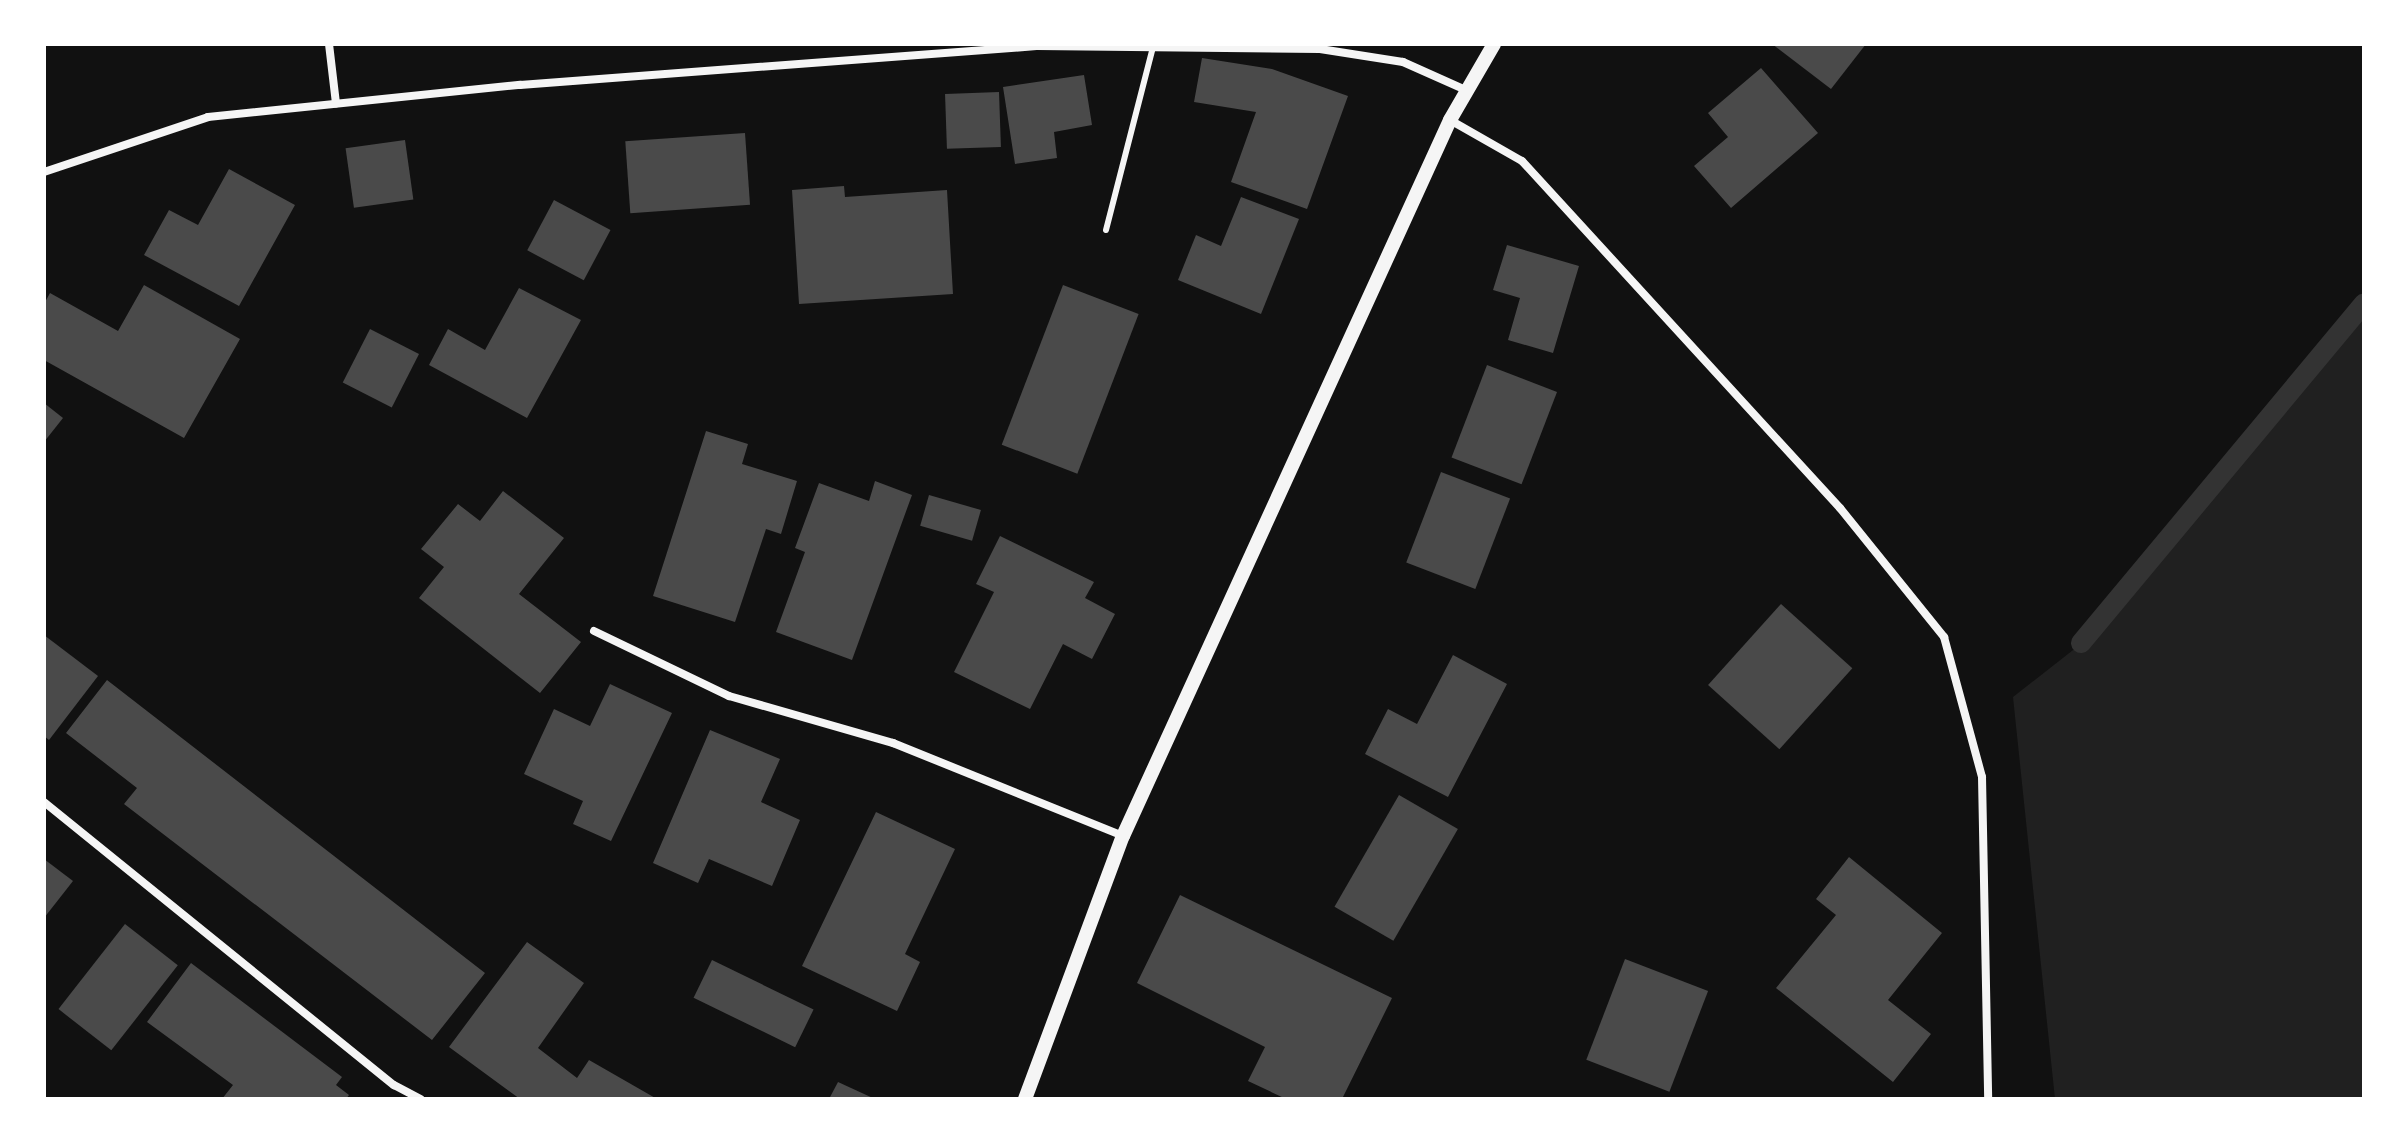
<!DOCTYPE html>
<style>
body{margin:0}
#map{position:relative;width:2408px;height:1143px;overflow:hidden;background:#111;font-family:Arial,sans-serif}
div>[style]{position:absolute}
.green>*{inset:0;background:#202020}
.stream>*{height:20px;margin:-10px;padding:0 10px;transform-origin:10px;border-radius:10px;background:#333}
.building>*{inset:0;background:#4a4a4a;transform-origin:0 0}
.service>*{height:6px;margin:-3px;padding:0 3px;transform-origin:3px;border-radius:3px;background:#f5f5f5}
.minor>*{height:8px;margin:-4px;padding:0 4px;transform-origin:4px;border-radius:4px;background:#f5f5f5}
.tertiary>*{height:14px;margin:-7px;padding:0 7px;transform-origin:7px;border-radius:7px;background:#f5f5f5}
span{translate:-50% -50%;white-space:nowrap;text-align:center;line-height:1.15;-webkit-text-stroke:6px #fff;paint-order:stroke}
.frame{position:absolute;inset:0;border:46px solid #fff;pointer-events:none}
</style>
<div id="map">
<div class="green">
<div style="clip-path:polygon(2364px 303px,2364px 1099px,2055px 1099px,2013px 697px,2082px 643px)"></div>
</div>
<div class="stream">
<div style="left:2081px;top:643px;width:442px;rotate:-50.2deg"></div>
</div>
<div class="building">
<div style="clip-path:polygon(1772px 44px,1866px 44px,1831px 89px)"></div>
<div style="clip-path:polygon(1202px 58px,1272px 69px,1348px 96px,1307px 209px,1231px 182px,1256px 112px,1194px 102px)"></div>
<div style="clip-path:polygon(1761px 68px,1818px 133px,1731px 208px,1694px 166px,1728px 137px,1708px 113px)"></div>
<div style="clip-path:polygon(1084px 75px,1092px 125px,1054px 132px,1057px 158px,1015px 164px,1003px 87px)"></div>
<div style="left:999px;top:92px;width:55px;height:54px;rotate:88deg"></div>
<div style="left:745px;top:133px;width:72px;height:120px;rotate:86deg"></div>
<div style="left:405px;top:140px;width:60px;height:60px;rotate:82deg"></div>
<div style="clip-path:polygon(229px 169px,295px 205px,239px 306px,144px 255px,169px 210px,198px 225px)"></div>
<div style="clip-path:polygon(844px 186px,845px 197px,947px 190px,953px 294px,799px 304px,792px 190px)"></div>
<div style="clip-path:polygon(1241px 197px,1299px 219px,1261px 314px,1178px 280px,1196px 235px,1221px 246px)"></div>
<div style="left:554px;top:200px;width:64px;height:57px;rotate:28deg"></div>
<div style="clip-path:polygon(1507px 245px,1579px 266px,1553px 353px,1508px 340px,1520px 298px,1493px 290px)"></div>
<div style="clip-path:polygon(144px 285px,240px 339px,184px 438px,44px 360px,44px 304px,50px 293px,118px 331px)"></div>
<div style="left:1063px;top:285px;width:81px;height:171px;rotate:21deg"></div>
<div style="clip-path:polygon(519px 288px,581px 320px,527px 418px,429px 365px,448px 329px,485px 350px)"></div>
<div style="left:370px;top:329px;width:55px;height:60px;rotate:27deg"></div>
<div style="left:1487px;top:365px;width:75px;height:99px;rotate:21deg"></div>
<div style="clip-path:polygon(44px 403px,63px 418px,44px 442px)"></div>
<div style="clip-path:polygon(706px 431px,748px 444px,742px 464px,797px 481px,781px 534px,766px 529px,735px 622px,653px 596px)"></div>
<div style="left:1441px;top:472px;width:74px;height:97px;rotate:21deg"></div>
<div style="clip-path:polygon(875px 481px,912px 495px,852px 660px,776px 632px,805px 552px,795px 548px,819px 483px,869px 501px)"></div>
<div style="clip-path:polygon(503px 491px,564px 538px,519px 594px,581px 642px,540px 693px,419px 598px,444px 567px,421px 549px,458px 504px,480px 521px)"></div>
<div style="left:929px;top:495px;width:54px;height:32px;rotate:16deg"></div>
<div style="clip-path:polygon(1000px 536px,1094px 582px,1085px 598px,1115px 614px,1092px 659px,1063px 644px,1030px 709px,954px 672px,994px 592px,976px 584px)"></div>
<div style="left:1781px;top:604px;width:96px;height:109px;rotate:42deg"></div>
<div style="clip-path:polygon(44px 635px,98px 676px,49px 740px,44px 736px)"></div>
<div style="clip-path:polygon(1453px 655px,1507px 684px,1448px 797px,1365px 754px,1388px 709px,1417px 724px)"></div>
<div style="clip-path:polygon(107px 680px,485px 973px,432px 1040px,124px 804px,137px 788px,66px 733px)"></div>
<div style="clip-path:polygon(610px 684px,672px 713px,611px 841px,573px 824px,583px 801px,524px 774px,554px 709px,590px 726px)"></div>
<div style="clip-path:polygon(710px 730px,780px 759px,761px 802px,800px 820px,772px 886px,709px 859px,698px 883px,653px 863px)"></div>
<div style="left:1399px;top:795px;width:68px;height:129px;rotate:30deg"></div>
<div style="clip-path:polygon(876px 812px,955px 849px,905px 954px,920px 962px,897px 1011px,802px 966px)"></div>
<div style="clip-path:polygon(1849px 857px,1942px 933px,1888px 1000px,1931px 1034px,1893px 1082px,1776px 988px,1836px 915px,1816px 899px)"></div>
<div style="clip-path:polygon(44px 859px,73px 881px,44px 918px)"></div>
<div style="clip-path:polygon(1180px 895px,1392px 998px,1342px 1099px,1286px 1099px,1248px 1081px,1265px 1047px,1137px 983px)"></div>
<div style="left:125px;top:924px;width:67px;height:108px;rotate:38deg"></div>
<div style="clip-path:polygon(527px 942px,584px 983px,538px 1048px,577px 1078px,589px 1060px,657px 1099px,520px 1099px,449px 1047px)"></div>
<div style="left:1625px;top:959px;width:89px;height:108px;rotate:21deg"></div>
<div style="left:712px;top:960px;width:113px;height:42px;rotate:26deg"></div>
<div style="clip-path:polygon(191px 963px,342px 1077px,336px 1085px,349px 1095px,346px 1099px,222px 1099px,233px 1085px,147px 1022px)"></div>
<div style="clip-path:polygon(838px 1082px,875px 1099px,829px 1099px)"></div>
</div>
<div class="service">
<div style="left:1106px;top:230px;width:189px;rotate:-75.6deg"></div>
</div>
<div class="minor">
<div style="left:329px;top:44px;width:60px;rotate:83.3deg"></div>
<div style="left:1450px;top:120px;width:83px;rotate:29.7deg"></div>
<div style="left:1522px;top:161px;width:471px;rotate:47.5deg"></div>
<div style="left:1840px;top:508px;width:166px;rotate:51.1deg"></div>
<div style="left:1944px;top:637px;width:145px;rotate:74.8deg"></div>
<div style="left:1982px;top:777px;width:322px;rotate:88.9deg"></div>
<div style="left:44px;top:172px;width:173px;rotate:-18.5deg"></div>
<div style="left:208px;top:117px;width:314px;rotate:-5.9deg"></div>
<div style="left:520px;top:85px;width:518px;rotate:-4.31deg"></div>
<div style="left:1037px;top:46px;width:283px;rotate:0.6deg"></div>
<div style="left:1320px;top:49px;width:84px;rotate:8.9deg"></div>
<div style="left:1403px;top:62px;width:69px;rotate:24deg"></div>
<div style="left:594px;top:631px;width:150px;rotate:25.7deg"></div>
<div style="left:729px;top:696px;width:171px;rotate:16deg"></div>
<div style="left:893px;top:743px;width:248px;rotate:22deg"></div>
<div style="left:44px;top:802px;width:450px;rotate:39deg"></div>
<div style="left:394px;top:1085px;width:30px;rotate:28deg"></div>
</div>
<div class="tertiary">
<div style="left:1025px;top:1099px;width:281px;rotate:-69.6deg"></div>
<div style="left:1123px;top:836px;width:787px;rotate:-65.45deg"></div>
<div style="left:1450px;top:120px;width:88px;rotate:-59.9deg"></div>
</div>
<div class="frame"></div>
</div>
